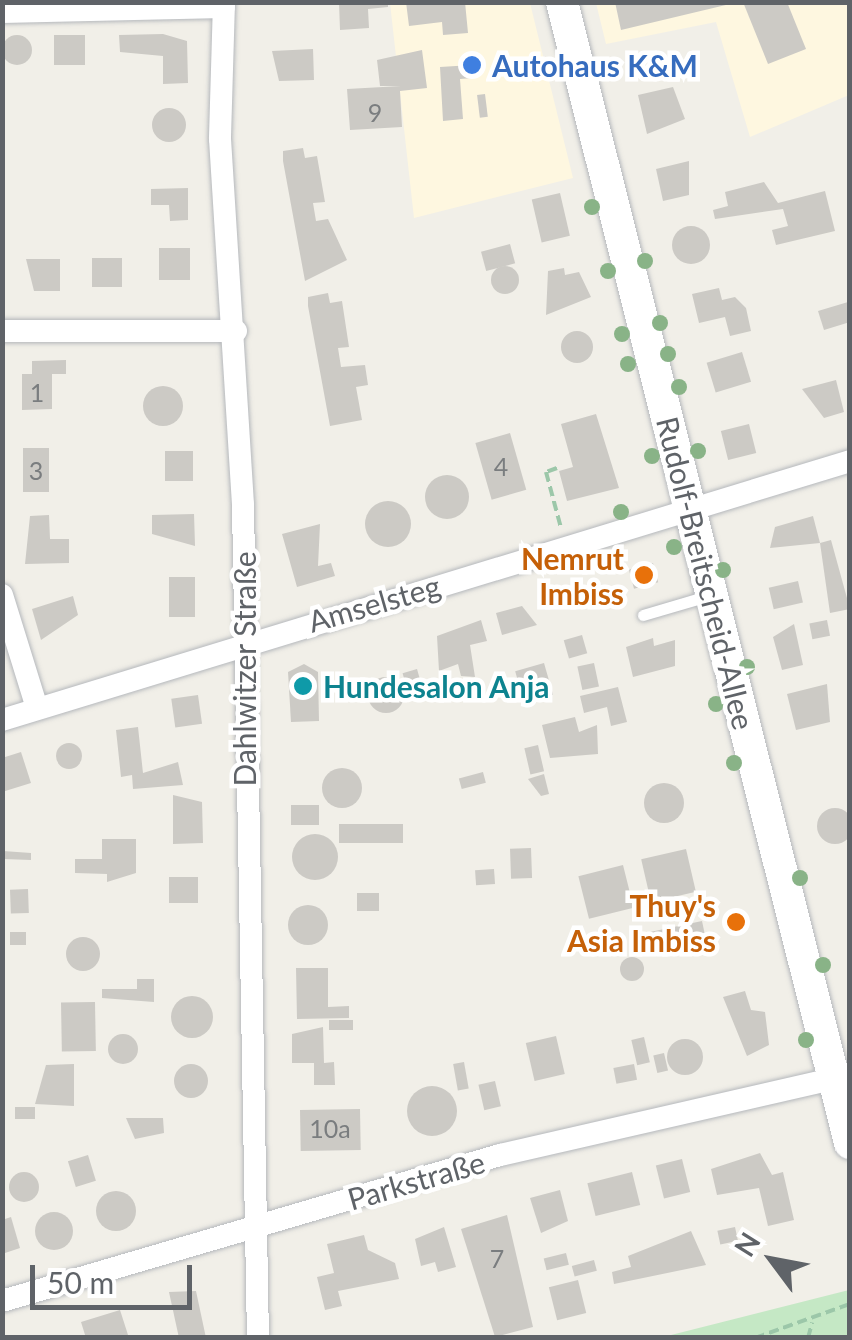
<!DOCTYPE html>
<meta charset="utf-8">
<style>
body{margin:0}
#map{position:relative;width:852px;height:1340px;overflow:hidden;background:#f1efe8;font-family:Lato,sans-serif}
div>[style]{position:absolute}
.commercial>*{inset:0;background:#fef7e0}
.green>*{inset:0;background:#c5e8c5}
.building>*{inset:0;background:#cccac5;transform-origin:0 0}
.round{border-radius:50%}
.path>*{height:4px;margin-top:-2px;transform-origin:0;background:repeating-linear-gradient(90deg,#9cc7a9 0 10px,transparent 0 15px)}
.roads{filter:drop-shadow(0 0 2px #b5b8bc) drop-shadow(0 0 2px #b5b8bc)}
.lane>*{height:11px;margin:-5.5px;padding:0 5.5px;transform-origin:5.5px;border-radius:5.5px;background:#fff}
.street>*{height:22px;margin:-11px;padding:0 11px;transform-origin:11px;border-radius:11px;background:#fff}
.secondary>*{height:32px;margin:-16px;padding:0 16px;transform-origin:16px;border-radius:16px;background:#fff}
.trees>*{width:16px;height:16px;margin:-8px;border-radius:50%;background:#89b387}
.dots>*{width:28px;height:28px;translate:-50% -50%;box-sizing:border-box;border:5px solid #fff;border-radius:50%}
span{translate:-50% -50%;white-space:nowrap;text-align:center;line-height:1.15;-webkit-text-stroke:9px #fff;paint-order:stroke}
.number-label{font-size:25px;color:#7a7d7f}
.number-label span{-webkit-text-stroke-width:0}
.shop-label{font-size:30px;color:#366cbe;font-weight:700}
.left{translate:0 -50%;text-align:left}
.food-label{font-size:30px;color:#c56008;font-weight:700}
.right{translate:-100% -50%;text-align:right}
.street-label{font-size:30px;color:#5f6368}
.culture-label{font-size:30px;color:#0d838f;font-weight:700}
.frame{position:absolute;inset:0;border:5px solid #5f6368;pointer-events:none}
.north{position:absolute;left:722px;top:1210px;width:100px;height:100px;-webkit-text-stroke:8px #fff;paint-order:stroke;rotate:302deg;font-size:28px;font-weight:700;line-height:40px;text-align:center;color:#5f6368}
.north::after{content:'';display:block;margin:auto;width:35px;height:45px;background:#5f6368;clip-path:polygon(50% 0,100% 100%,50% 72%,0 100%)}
.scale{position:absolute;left:30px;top:1265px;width:162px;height:45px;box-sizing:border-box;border:5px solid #5f6368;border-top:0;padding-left:12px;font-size:30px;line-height:35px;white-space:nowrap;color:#5f6368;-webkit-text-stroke:8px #fff;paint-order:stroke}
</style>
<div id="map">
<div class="commercial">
<div style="clip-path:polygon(390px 3px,530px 3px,573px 178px,414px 218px)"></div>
<div style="clip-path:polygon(596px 3px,849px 3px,849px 95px,750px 137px,716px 22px,606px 44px)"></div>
</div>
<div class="green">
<div style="clip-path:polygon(849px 1290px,849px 1337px,663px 1337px,679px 1333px)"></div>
</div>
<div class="building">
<div style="clip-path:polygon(339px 2px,388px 2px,388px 7px,368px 9px,369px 28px,340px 30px)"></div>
<div style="clip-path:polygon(406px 2px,465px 2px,468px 33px,443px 35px,442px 22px,409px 26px)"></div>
<div style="clip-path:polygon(615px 2px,729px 2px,730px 4px,621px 30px)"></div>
<div style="clip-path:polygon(743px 2px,787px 2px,806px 49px,768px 64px)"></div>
<div style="clip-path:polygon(163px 34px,187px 41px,188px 83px,163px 84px,163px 56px,120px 52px,119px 35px)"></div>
<div class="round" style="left:2px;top:35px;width:30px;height:30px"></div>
<div style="left:54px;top:35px;width:31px;height:30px"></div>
<div style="clip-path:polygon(313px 49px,314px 80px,279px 81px,272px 51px)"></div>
<div style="clip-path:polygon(422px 50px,427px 88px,400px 91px,402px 127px,350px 130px,347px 89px,401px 86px,380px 86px,377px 60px)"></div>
<div style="clip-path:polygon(472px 65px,473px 78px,460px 79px,463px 119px,443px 121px,440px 67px)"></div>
<div style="clip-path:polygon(673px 87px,685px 119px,647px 134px,638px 95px)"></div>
<div style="left:485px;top:94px;width:23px;height:8px;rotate:83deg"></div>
<div class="round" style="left:152px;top:108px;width:34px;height:34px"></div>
<div style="clip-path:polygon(303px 148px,305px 158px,317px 156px,325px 202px,313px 203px,316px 221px,328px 219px,347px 260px,305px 281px,283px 161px,283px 151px)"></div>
<div style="clip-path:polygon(689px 161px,689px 195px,663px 201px,656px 169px)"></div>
<div style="clip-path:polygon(764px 182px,778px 203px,825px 191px,835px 231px,776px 245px,772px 230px,788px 226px,783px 209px,715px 219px,713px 210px,728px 206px,725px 192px)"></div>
<div style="clip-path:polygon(188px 188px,188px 220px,170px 221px,169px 205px,151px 205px,151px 189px)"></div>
<div style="left:560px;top:193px;width:44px;height:29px;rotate:77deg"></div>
<div class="round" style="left:672px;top:226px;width:38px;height:38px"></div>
<div style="left:510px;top:244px;width:20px;height:30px;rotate:75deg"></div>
<div style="left:159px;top:248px;width:31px;height:32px"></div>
<div style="left:122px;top:258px;width:29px;height:30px;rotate:90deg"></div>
<div style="clip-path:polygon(26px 259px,60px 259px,60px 291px,34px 291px)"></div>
<div class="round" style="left:491px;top:266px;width:28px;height:28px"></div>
<div style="clip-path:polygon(564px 268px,565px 275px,579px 272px,591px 297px,546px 315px,548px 271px)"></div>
<div style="clip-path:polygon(719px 288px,722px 300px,735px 297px,746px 308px,751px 331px,730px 336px,725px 317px,699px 323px,692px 294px)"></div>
<div style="clip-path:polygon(328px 293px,330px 303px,342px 301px,349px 347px,338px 348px,341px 367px,365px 365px,368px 385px,356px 387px,362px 420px,330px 426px,308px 306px,308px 297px)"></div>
<div style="clip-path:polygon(848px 302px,850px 322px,824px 330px,818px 311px)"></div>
<div class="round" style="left:561px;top:331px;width:32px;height:32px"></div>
<div style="left:742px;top:352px;width:31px;height:37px;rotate:73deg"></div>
<div style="clip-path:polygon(66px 360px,66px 374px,52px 374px,52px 409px,22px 410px,22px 374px,32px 374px,32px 361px)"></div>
<div style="clip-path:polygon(836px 380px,844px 412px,824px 418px,802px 389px)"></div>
<div class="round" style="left:143px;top:386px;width:40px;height:40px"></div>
<div style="clip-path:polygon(596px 414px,619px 488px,567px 501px,559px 471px,573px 467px,561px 424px)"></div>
<div style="left:749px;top:424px;width:30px;height:29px;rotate:76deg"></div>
<div style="left:510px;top:433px;width:59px;height:36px;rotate:74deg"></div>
<div style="left:23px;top:448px;width:26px;height:44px"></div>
<div style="left:165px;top:451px;width:28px;height:30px"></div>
<div class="round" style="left:425px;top:475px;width:44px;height:44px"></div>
<div class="round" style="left:365px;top:501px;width:46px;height:46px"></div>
<div style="clip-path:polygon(194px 514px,195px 546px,152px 534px,152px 515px)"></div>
<div style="clip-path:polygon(49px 515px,50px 539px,69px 539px,69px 563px,25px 564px,30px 516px)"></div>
<div style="clip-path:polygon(813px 516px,820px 543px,770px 548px,775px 527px)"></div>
<div style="clip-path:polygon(320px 524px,318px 566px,331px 563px,335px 576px,297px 587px,282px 534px)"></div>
<div style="clip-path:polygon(831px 540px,850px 609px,830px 613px,820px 543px)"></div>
<div style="left:653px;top:563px;width:20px;height:25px;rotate:75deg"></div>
<div style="left:169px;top:577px;width:26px;height:40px"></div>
<div style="left:798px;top:581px;width:22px;height:30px;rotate:77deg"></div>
<div style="clip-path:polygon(73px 596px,78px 615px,41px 640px,32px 609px)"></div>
<div style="clip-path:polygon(522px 606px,537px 625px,502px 635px,496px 613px)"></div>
<div style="clip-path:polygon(481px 620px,487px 641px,470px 645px,475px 677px,461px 676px,458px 664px,439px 671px,437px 636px)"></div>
<div style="left:827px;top:620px;width:16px;height:18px;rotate:79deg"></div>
<div style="clip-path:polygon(794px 624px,803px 665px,782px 670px,773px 637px)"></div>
<div style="left:582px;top:635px;width:19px;height:19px;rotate:74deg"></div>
<div style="clip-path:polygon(653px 638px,654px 646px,675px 640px,675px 666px,633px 677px,626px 647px)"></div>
<div style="left:544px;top:663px;width:33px;height:30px;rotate:74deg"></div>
<div style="left:594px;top:663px;width:24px;height:17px;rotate:78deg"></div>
<div style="clip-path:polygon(304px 664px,318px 672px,319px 721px,291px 722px,288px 672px)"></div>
<div style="left:417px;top:669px;width:26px;height:15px;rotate:74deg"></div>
<div class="round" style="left:368px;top:677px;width:36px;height:36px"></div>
<div style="clip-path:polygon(827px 684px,830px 722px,796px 730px,787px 694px)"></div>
<div style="clip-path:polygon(618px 687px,627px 722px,611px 726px,607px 707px,584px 713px,580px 696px)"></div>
<div style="left:198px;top:695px;width:29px;height:27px;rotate:82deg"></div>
<div style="clip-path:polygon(575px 717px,579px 732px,597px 725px,598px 754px,550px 758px,542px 725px)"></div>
<div style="clip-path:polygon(138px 727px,143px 773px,178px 762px,183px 785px,133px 789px,132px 775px,121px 777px,116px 730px)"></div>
<div class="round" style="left:56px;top:743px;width:26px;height:26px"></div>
<div style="left:538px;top:745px;width:27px;height:14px;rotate:77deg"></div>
<div style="clip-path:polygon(21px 752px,31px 783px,2px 792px,2px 758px)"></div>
<div class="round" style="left:322px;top:768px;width:40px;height:40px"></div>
<div style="left:483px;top:772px;width:11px;height:25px;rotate:75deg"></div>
<div style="clip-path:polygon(544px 774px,549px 794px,541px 796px,528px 779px)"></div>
<div class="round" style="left:644px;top:783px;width:40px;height:40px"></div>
<div style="clip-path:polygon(173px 795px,202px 802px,203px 843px,173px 844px)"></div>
<div style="left:291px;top:805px;width:28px;height:20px"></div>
<div class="round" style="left:817px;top:808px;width:36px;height:36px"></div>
<div style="left:403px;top:824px;width:19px;height:64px;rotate:90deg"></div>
<div class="round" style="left:292px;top:834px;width:46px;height:46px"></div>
<div style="clip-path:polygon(102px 839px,136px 839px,136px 873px,107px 882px,107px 874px,75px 873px,75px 859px,102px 859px)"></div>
<div style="left:531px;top:848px;width:30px;height:21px;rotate:88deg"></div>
<div style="left:686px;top:849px;width:44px;height:46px;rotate:77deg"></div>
<div style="clip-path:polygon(3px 851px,31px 853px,31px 860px,3px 859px)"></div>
<div style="left:623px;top:865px;width:44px;height:46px;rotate:76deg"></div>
<div style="left:494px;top:869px;width:15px;height:19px;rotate:86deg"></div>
<div style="left:169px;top:877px;width:29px;height:26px"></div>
<div style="left:28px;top:889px;width:24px;height:18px;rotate:88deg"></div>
<div style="left:357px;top:893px;width:22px;height:18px"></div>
<div class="round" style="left:288px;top:905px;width:40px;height:40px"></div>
<div style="left:741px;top:911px;width:19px;height:13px;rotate:78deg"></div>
<div style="left:702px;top:921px;width:25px;height:52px;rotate:78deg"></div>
<div style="left:10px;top:932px;width:16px;height:13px"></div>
<div class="round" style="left:66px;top:937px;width:34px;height:34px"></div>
<div class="round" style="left:620px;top:957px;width:24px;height:24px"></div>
<div style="clip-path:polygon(296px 968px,328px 968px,328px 1007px,349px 1006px,349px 1018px,297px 1019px)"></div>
<div style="clip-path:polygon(137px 979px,154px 979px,154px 1002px,102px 998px,102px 989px,137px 989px)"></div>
<div style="clip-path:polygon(745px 991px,751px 1010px,765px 1012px,769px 1045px,747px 1056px,723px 997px)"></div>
<div class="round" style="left:171px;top:996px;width:42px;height:42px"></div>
<div style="left:95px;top:1002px;width:49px;height:34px;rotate:89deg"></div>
<div style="left:329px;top:1020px;width:24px;height:10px"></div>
<div style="clip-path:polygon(323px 1027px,324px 1063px,334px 1062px,335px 1085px,314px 1085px,314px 1063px,292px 1063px,292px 1034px)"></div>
<div class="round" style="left:108px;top:1034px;width:30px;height:30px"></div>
<div style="left:556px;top:1036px;width:39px;height:31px;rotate:77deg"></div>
<div style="left:644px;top:1037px;width:26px;height:13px;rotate:77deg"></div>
<div class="round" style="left:667px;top:1039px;width:36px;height:36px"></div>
<div style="left:664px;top:1053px;width:18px;height:11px;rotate:77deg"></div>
<div style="left:464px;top:1062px;width:27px;height:11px;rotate:80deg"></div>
<div style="clip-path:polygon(74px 1064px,74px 1106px,35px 1104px,46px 1065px)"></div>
<div style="left:634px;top:1064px;width:16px;height:21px;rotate:79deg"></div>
<div class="round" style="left:174px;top:1064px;width:34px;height:34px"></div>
<div style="left:495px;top:1081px;width:26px;height:17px;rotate:77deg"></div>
<div class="round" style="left:407px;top:1086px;width:50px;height:50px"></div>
<div style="left:35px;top:1107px;width:12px;height:20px;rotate:90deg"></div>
<div style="left:360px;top:1109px;width:41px;height:60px;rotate:89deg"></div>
<div style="clip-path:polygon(126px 1118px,163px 1118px,164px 1133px,135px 1139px)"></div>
<div style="clip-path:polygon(760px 1153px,772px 1175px,783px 1172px,794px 1220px,768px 1226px,759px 1188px,717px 1195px,711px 1169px)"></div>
<div style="left:88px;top:1155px;width:27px;height:21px;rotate:73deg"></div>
<div style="left:682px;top:1159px;width:34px;height:27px;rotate:76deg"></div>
<div style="left:632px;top:1172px;width:34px;height:46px;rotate:76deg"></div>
<div class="round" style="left:9px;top:1172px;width:30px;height:30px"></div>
<div style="clip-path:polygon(560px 1190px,568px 1221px,541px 1233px,530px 1198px)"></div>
<div class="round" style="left:96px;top:1191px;width:40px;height:40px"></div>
<div class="round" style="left:35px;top:1212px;width:38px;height:38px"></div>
<div style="clip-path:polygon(507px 1215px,533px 1327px,495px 1337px,461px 1229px)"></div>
<div style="clip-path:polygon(11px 1217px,20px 1248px,2px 1254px,2px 1220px)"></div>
<div style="clip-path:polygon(444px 1227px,456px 1267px,438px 1272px,435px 1262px,421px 1266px,415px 1239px)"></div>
<div style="left:735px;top:1227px;width:14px;height:18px;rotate:78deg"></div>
<div style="clip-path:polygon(691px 1231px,706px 1265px,614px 1284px,612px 1272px,631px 1267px,628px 1256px)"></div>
<div style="clip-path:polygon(364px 1235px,368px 1250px,395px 1263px,399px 1279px,338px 1291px,342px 1306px,325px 1310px,317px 1277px,334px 1273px,327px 1244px)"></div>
<div style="left:566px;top:1253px;width:12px;height:23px;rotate:76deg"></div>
<div style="left:594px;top:1260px;width:11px;height:23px;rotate:75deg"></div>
<div style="left:578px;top:1280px;width:34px;height:30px;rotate:76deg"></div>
<div style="clip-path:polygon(196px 1291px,206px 1338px,179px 1338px,169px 1292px)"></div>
<div style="clip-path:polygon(120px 1310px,129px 1338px,86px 1338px,81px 1322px)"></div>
</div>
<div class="path">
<div style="left:557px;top:468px;width:12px;rotate:160deg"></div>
<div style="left:546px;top:472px;width:58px;rotate:75deg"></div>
<div style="left:755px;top:1338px;width:101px;rotate:-19.7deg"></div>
<div style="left:808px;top:1338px;width:16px;rotate:-75deg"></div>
</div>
<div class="roads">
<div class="lane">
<div style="left:643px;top:615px;width:71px;rotate:-16.4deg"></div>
</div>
<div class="street">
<div style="left:224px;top:2px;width:137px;rotate:91.7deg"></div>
<div style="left:220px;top:139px;width:367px;rotate:86.4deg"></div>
<div style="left:243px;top:505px;width:833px;rotate:88.97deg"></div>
<div style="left:2px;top:12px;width:222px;rotate:-1.3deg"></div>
<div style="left:2px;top:331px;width:234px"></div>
<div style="left:2px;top:595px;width:118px;rotate:72.8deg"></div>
<div style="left:2px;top:720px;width:887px;rotate:-16.98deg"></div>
<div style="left:2px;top:1301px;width:519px;rotate:-16.34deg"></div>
<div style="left:500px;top:1155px;width:342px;rotate:-12.9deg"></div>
</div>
<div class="secondary">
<div style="left:562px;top:2px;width:1177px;rotate:75.83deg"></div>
</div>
</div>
<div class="trees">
<div style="left:592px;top:207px"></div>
<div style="left:645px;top:261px"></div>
<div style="left:608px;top:271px"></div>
<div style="left:660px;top:323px"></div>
<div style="left:622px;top:334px"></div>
<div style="left:668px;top:354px"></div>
<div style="left:628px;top:364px"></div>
<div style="left:679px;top:387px"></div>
<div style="left:698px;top:451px"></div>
<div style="left:652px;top:456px"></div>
<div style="left:621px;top:512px"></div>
<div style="left:674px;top:547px"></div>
<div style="left:723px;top:570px"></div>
<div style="left:747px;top:667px"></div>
<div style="left:716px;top:704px"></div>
<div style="left:734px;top:763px"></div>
<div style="left:800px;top:878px"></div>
<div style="left:823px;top:965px"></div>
<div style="left:806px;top:1040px"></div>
</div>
<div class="dots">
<div style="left:472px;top:65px;background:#3f7fe0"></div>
<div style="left:644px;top:575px;background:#e8710a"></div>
<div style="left:303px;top:686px;background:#0f9aa8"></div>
<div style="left:736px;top:922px;background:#e8710a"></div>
</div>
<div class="number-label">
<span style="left:375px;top:112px">9</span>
<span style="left:37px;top:392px">1</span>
<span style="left:501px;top:466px">4</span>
<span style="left:36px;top:470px">3</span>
<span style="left:330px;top:1128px">10a</span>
<span style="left:497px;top:1258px">7</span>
</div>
<div class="shop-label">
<span class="left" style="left:492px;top:65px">Autohaus K&amp;M</span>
</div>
<div class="food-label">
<span class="right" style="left:624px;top:575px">Nemrut<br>Imbiss</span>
<span class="right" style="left:716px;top:922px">Thuy's<br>Asia Imbiss</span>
</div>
<div class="street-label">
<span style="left:706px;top:573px;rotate:76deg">Rudolf-Breitscheid-Allee</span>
<span style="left:374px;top:603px;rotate:-16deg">Amselsteg</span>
<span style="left:244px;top:669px;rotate:-90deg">Dahlwitzer Straße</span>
<span style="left:416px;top:1180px;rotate:-16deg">Parkstraße</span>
</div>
<div class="culture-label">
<span class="left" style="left:323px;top:686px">Hundesalon Anja</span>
</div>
<div class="frame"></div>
<div class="north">N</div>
<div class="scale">50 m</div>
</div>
